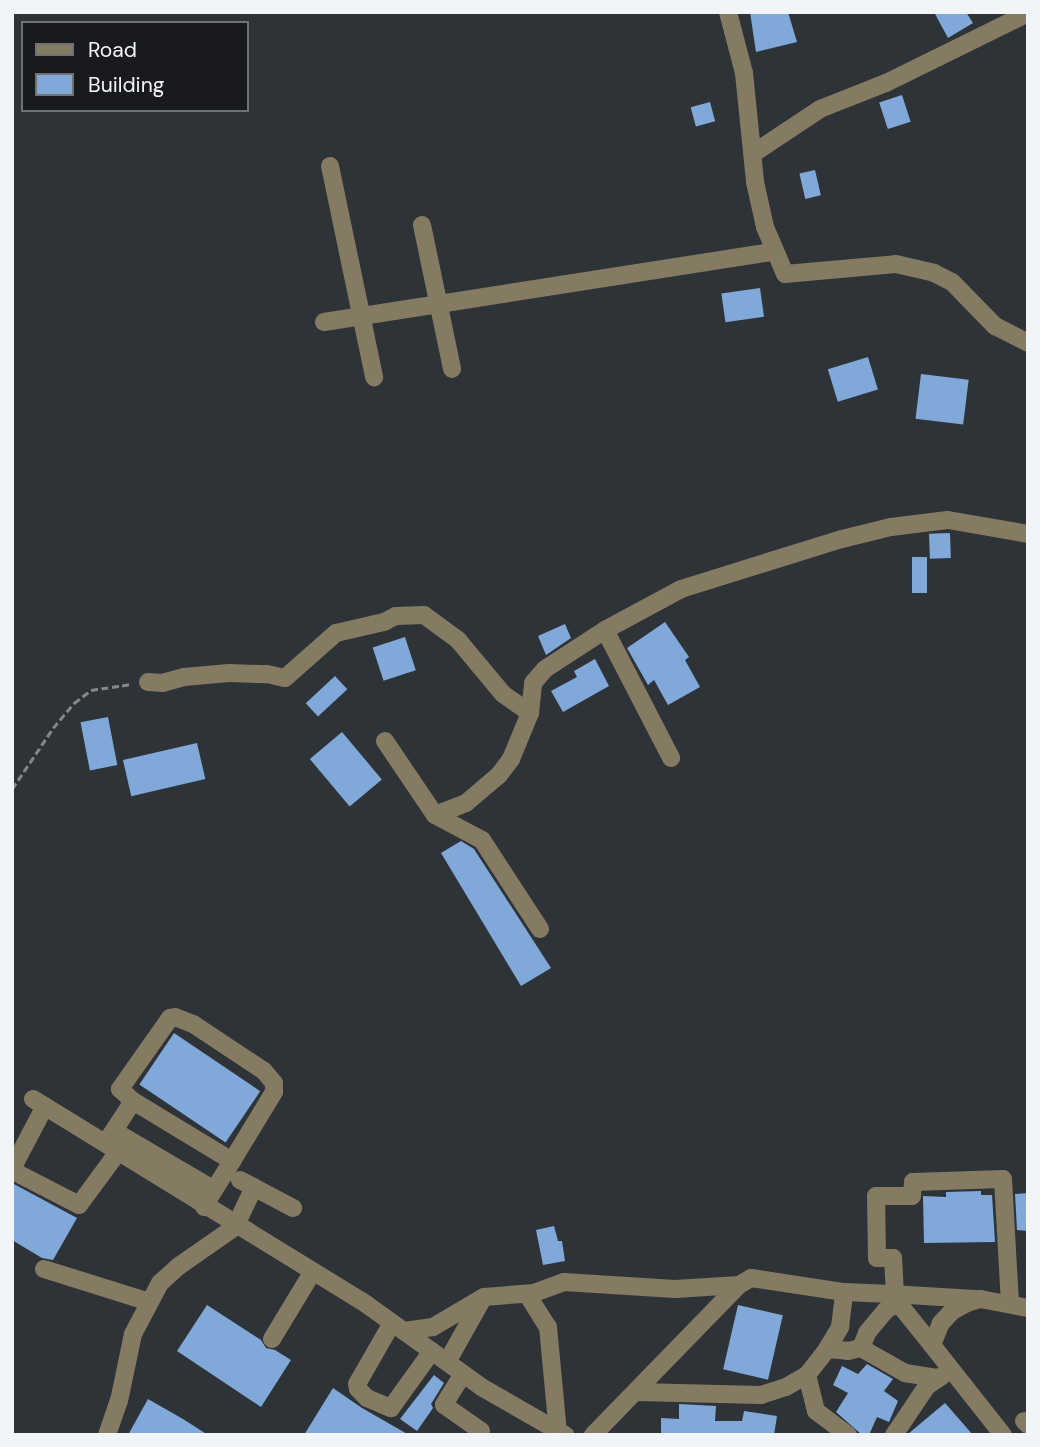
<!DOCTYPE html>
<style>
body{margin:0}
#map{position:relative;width:1040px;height:1447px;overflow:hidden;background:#2e3338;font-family:"DM Sans",sans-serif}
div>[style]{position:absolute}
.building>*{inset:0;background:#80a8d8;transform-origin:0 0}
.path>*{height:2.5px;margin-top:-1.25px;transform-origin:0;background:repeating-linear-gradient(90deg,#83878b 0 7px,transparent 0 10.5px)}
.minor>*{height:18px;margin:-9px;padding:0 9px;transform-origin:9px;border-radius:9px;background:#857a62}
span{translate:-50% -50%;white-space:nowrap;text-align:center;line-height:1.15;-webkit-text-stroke:7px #181a1d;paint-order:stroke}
.frame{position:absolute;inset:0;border:14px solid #f2f5f8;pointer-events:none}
.legend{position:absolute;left:21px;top:21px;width:228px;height:91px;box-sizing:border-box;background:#181a1d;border:2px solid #6f7275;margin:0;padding:9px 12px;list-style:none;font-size:21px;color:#f2f5f8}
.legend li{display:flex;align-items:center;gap:14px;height:35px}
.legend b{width:35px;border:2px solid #6f7275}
</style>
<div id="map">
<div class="building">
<div style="clip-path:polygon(750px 12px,788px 12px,797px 42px,756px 52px)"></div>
<div style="clip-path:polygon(934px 12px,966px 12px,973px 23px,948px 38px)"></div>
<div style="left:902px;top:95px;width:28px;height:24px;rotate:72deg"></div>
<div style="left:710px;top:102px;width:20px;height:20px;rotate:75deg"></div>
<div style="left:815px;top:170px;width:26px;height:16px;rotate:77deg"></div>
<div style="left:760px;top:288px;width:29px;height:39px;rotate:82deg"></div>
<div style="left:868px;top:357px;width:34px;height:42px;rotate:73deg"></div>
<div style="left:921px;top:374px;width:48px;height:45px;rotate:7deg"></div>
<div style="left:950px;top:533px;width:25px;height:21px;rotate:88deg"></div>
<div style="left:912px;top:557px;width:15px;height:36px"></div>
<div style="clip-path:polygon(665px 622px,689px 657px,685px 660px,700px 687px,668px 705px,654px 680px,648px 685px,627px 648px)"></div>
<div style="clip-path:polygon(565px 624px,571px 638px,546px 655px,538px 636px)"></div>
<div style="left:405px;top:637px;width:35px;height:34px;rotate:72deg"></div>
<div style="clip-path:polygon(595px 659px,609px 686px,563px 712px,551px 691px,577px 677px,574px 671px)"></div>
<div style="left:335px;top:676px;width:18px;height:40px;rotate:47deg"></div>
<div style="left:108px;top:717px;width:49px;height:28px;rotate:79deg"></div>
<div style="left:342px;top:732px;width:62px;height:42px;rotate:50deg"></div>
<div style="left:197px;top:743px;width:37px;height:76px;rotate:77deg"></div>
<div style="clip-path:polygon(461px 841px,474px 849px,551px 968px,521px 986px,441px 853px)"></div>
<div style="left:174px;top:1033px;width:104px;height:62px;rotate:34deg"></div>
<div style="clip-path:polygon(12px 1183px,77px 1218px,53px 1260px,42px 1258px,12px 1240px)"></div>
<div style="clip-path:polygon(981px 1191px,981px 1195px,992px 1195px,995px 1242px,924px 1243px,923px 1196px,946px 1197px,946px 1192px)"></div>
<div style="clip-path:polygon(1028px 1193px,1028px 1231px,1017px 1230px,1015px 1194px)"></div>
<div style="clip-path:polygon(554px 1226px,558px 1241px,562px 1241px,565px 1261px,543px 1265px,536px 1230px)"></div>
<div style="clip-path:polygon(207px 1305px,261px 1340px,266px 1348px,275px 1350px,291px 1360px,261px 1407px,177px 1351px)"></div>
<div style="left:738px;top:1305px;width:46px;height:66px;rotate:13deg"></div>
<div style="clip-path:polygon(867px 1364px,893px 1379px,884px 1391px,898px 1401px,889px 1422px,877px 1417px,869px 1435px,862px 1435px,836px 1412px,848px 1393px,833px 1385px,842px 1366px,858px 1374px)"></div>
<div style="clip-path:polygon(434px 1375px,444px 1383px,431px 1404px,433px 1408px,417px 1431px,400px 1419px)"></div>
<div style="clip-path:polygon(333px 1388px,362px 1408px,409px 1435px,304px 1435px)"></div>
<div style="clip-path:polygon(148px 1399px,183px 1419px,208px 1435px,128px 1435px)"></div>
<div style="clip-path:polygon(945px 1403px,973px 1435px,908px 1435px,908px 1434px)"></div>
<div style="clip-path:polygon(679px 1404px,716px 1406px,715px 1421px,742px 1421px,744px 1411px,777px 1416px,774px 1435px,661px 1435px,661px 1418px,679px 1419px)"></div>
</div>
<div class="path">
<div style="left:12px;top:789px;width:73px;rotate:-56.1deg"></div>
<div style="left:53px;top:728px;width:33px;rotate:-50deg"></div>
<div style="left:74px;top:703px;width:21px;rotate:-37deg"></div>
<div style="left:91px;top:690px;width:41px;rotate:-8.3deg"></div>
</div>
<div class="minor">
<div style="left:728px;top:12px;width:63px;rotate:75.3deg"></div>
<div style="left:744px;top:73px;width:110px;rotate:84.2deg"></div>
<div style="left:755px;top:182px;width:46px;rotate:77.5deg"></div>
<div style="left:765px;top:227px;width:51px;rotate:66.9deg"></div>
<div style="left:785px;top:274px;width:111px;rotate:-5.1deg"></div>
<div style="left:896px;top:264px;width:39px;rotate:13deg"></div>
<div style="left:934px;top:273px;width:20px;rotate:27deg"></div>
<div style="left:952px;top:282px;width:62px;rotate:45.7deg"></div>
<div style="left:995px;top:326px;width:37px;rotate:27deg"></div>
<div style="left:754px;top:153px;width:79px;rotate:-33.7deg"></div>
<div style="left:820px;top:109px;width:71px;rotate:-21.5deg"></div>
<div style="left:886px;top:83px;width:158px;rotate:-26.2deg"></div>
<div style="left:330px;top:166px;width:216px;rotate:78.2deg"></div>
<div style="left:422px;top:225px;width:147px;rotate:78.2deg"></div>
<div style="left:324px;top:322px;width:454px;rotate:-8.9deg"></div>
<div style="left:605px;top:630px;width:144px;rotate:62.7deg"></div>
<div style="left:148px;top:682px;width:14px;rotate:4deg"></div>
<div style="left:162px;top:683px;width:23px;rotate:-15deg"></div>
<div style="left:184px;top:677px;width:45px;rotate:-5.1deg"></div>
<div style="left:229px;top:673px;width:38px;rotate:2deg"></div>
<div style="left:267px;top:674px;width:18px;rotate:13deg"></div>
<div style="left:285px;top:678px;width:68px;rotate:-41.4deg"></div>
<div style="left:336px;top:633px;width:49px;rotate:-12.9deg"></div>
<div style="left:384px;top:622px;width:13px;rotate:-27deg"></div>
<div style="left:396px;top:616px;width:28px;rotate:-2deg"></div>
<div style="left:424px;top:615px;width:42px;rotate:36.3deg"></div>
<div style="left:458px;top:640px;width:70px;rotate:50.2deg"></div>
<div style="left:503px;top:694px;width:33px;rotate:35deg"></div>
<div style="left:385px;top:741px;width:89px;rotate:56deg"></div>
<div style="left:540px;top:929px;width:106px;rotate:-123.1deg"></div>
<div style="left:482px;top:840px;width:53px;rotate:-152deg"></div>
<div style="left:435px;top:815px;width:33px;rotate:-21deg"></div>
<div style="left:466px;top:803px;width:43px;rotate:-40.3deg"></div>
<div style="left:499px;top:775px;width:20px;rotate:-53deg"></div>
<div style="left:511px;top:759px;width:50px;rotate:-67.6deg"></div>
<div style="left:530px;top:713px;width:30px;rotate:-84deg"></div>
<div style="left:533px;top:683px;width:18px;rotate:-49deg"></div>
<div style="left:545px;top:669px;width:72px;rotate:-33deg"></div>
<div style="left:605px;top:630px;width:86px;rotate:-28.3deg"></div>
<div style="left:681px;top:589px;width:169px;rotate:-17.3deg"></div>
<div style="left:842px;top:539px;width:50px;rotate:-13.8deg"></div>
<div style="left:891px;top:527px;width:57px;rotate:-7deg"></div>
<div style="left:948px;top:520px;width:81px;rotate:9.9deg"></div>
<div style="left:33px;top:1099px;width:391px;rotate:31.6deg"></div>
<div style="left:366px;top:1304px;width:144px;rotate:35.7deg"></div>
<div style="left:483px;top:1388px;width:95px;rotate:29.8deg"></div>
<div style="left:45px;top:1106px;width:69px;rotate:117.7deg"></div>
<div style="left:13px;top:1167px;width:5px;rotate:68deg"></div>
<div style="left:15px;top:1172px;width:72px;rotate:27.3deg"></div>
<div style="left:79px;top:1205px;width:66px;rotate:-53.7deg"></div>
<div style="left:114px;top:1131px;width:116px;rotate:30.5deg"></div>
<div style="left:109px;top:1138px;width:44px;rotate:-57deg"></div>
<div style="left:240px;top:1180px;width:60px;rotate:27.8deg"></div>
<div style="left:204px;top:1207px;width:20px;rotate:-60deg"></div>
<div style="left:214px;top:1190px;width:34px;rotate:-58deg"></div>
<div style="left:232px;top:1161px;width:81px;rotate:-58.7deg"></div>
<div style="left:274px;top:1092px;width:9px;rotate:-90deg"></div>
<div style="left:274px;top:1083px;width:16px;rotate:-130deg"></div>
<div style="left:264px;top:1071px;width:85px;rotate:-146.5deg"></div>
<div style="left:193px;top:1024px;width:19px;rotate:-159deg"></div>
<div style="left:175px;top:1017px;width:5px;rotate:169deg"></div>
<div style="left:170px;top:1018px;width:87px;rotate:125.2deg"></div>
<div style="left:120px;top:1089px;width:18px;rotate:43deg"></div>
<div style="left:133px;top:1101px;width:116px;rotate:31.2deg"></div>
<div style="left:44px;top:1269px;width:110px;rotate:17.4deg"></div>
<div style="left:527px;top:1294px;width:39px;rotate:58deg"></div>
<div style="left:548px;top:1327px;width:105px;rotate:84.6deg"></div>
<div style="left:891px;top:1294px;width:84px;rotate:3.4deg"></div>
<div style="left:895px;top:1295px;width:37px;rotate:-93deg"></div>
<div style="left:893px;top:1258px;width:16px;rotate:180deg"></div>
<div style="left:877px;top:1258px;width:62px;rotate:-90.9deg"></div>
<div style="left:876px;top:1196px;width:36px"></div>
<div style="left:912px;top:1196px;width:14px;rotate:-86deg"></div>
<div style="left:913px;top:1182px;width:90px;rotate:-1.9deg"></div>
<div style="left:1003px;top:1179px;width:124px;rotate:86.8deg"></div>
<div style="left:898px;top:1303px;width:14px;rotate:150deg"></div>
<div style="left:886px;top:1310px;width:30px;rotate:130deg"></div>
<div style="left:867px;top:1333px;width:16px;rotate:112deg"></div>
<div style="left:861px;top:1348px;width:51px;rotate:29.6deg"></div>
<div style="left:905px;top:1373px;width:32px;rotate:9deg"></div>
<div style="left:392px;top:1323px;width:70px;rotate:119.8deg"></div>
<div style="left:357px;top:1384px;width:5px;rotate:79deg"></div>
<div style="left:358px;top:1389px;width:13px;rotate:45deg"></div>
<div style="left:367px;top:1398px;width:26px;rotate:23deg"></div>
<div style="left:391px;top:1408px;width:70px;rotate:-54.3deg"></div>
<div style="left:404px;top:1331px;width:29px;rotate:-8deg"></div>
<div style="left:433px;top:1327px;width:59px;rotate:-30.5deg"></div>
<div style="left:484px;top:1297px;width:50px;rotate:-4.6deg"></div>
<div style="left:534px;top:1293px;width:32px;rotate:-20deg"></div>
<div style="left:564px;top:1282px;width:111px;rotate:3.6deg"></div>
<div style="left:675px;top:1289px;width:64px;rotate:-3.6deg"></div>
<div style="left:272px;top:1339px;width:77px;rotate:-58.8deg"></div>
<div style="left:827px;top:1349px;width:21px;rotate:5deg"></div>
<div style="left:848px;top:1351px;width:13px;rotate:-13deg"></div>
<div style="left:447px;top:1362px;width:71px;rotate:-60.6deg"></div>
<div style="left:463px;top:1374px;width:36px;rotate:122deg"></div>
<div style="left:444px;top:1405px;width:45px;rotate:35.1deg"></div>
<div style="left:481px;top:1431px;width:5px;rotate:127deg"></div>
<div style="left:807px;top:1375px;width:37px;rotate:76deg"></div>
<div style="left:816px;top:1411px;width:40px;rotate:37deg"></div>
<div style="left:637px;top:1392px;width:124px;rotate:1.4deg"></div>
<div style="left:761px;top:1395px;width:26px;rotate:-18deg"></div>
<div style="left:786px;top:1387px;width:24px;rotate:-30deg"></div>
<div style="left:807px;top:1375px;width:33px;rotate:-52deg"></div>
<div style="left:827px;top:1349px;width:26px;rotate:-59deg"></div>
<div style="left:840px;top:1327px;width:35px;rotate:-83deg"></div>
<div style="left:1024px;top:1421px;width:6px;rotate:45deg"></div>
<div style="left:107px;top:1435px;width:36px;rotate:-71deg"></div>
<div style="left:119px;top:1401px;width:68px;rotate:-78.2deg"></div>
<div style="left:133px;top:1334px;width:58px;rotate:-62.1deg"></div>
<div style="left:160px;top:1283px;width:25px;rotate:-42deg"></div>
<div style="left:179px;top:1266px;width:68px;rotate:-34.9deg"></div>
<div style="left:235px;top:1227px;width:44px;rotate:-64.6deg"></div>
<div style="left:593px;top:1435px;width:209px;rotate:-45.8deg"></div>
<div style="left:739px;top:1285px;width:14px;rotate:-30deg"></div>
<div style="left:751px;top:1278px;width:94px;rotate:8.6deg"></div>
<div style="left:844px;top:1292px;width:47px;rotate:2.4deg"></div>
<div style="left:891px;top:1294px;width:65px;rotate:51.2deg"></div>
<div style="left:894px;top:1435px;width:59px;rotate:-56deg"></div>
<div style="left:927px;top:1386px;width:18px;rotate:-34deg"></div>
<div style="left:1003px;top:1435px;width:115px;rotate:-128.3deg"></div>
<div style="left:932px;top:1345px;width:24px;rotate:-68deg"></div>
<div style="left:941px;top:1323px;width:16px;rotate:-47deg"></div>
<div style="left:952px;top:1311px;width:17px;rotate:-28deg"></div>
<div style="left:967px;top:1303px;width:14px;rotate:-17deg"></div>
<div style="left:980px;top:1299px;width:49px;rotate:10.6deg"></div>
</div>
<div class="frame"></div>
<ul class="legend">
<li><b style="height:9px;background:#857a62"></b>Road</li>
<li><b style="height:19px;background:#80a8d8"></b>Building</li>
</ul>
</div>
